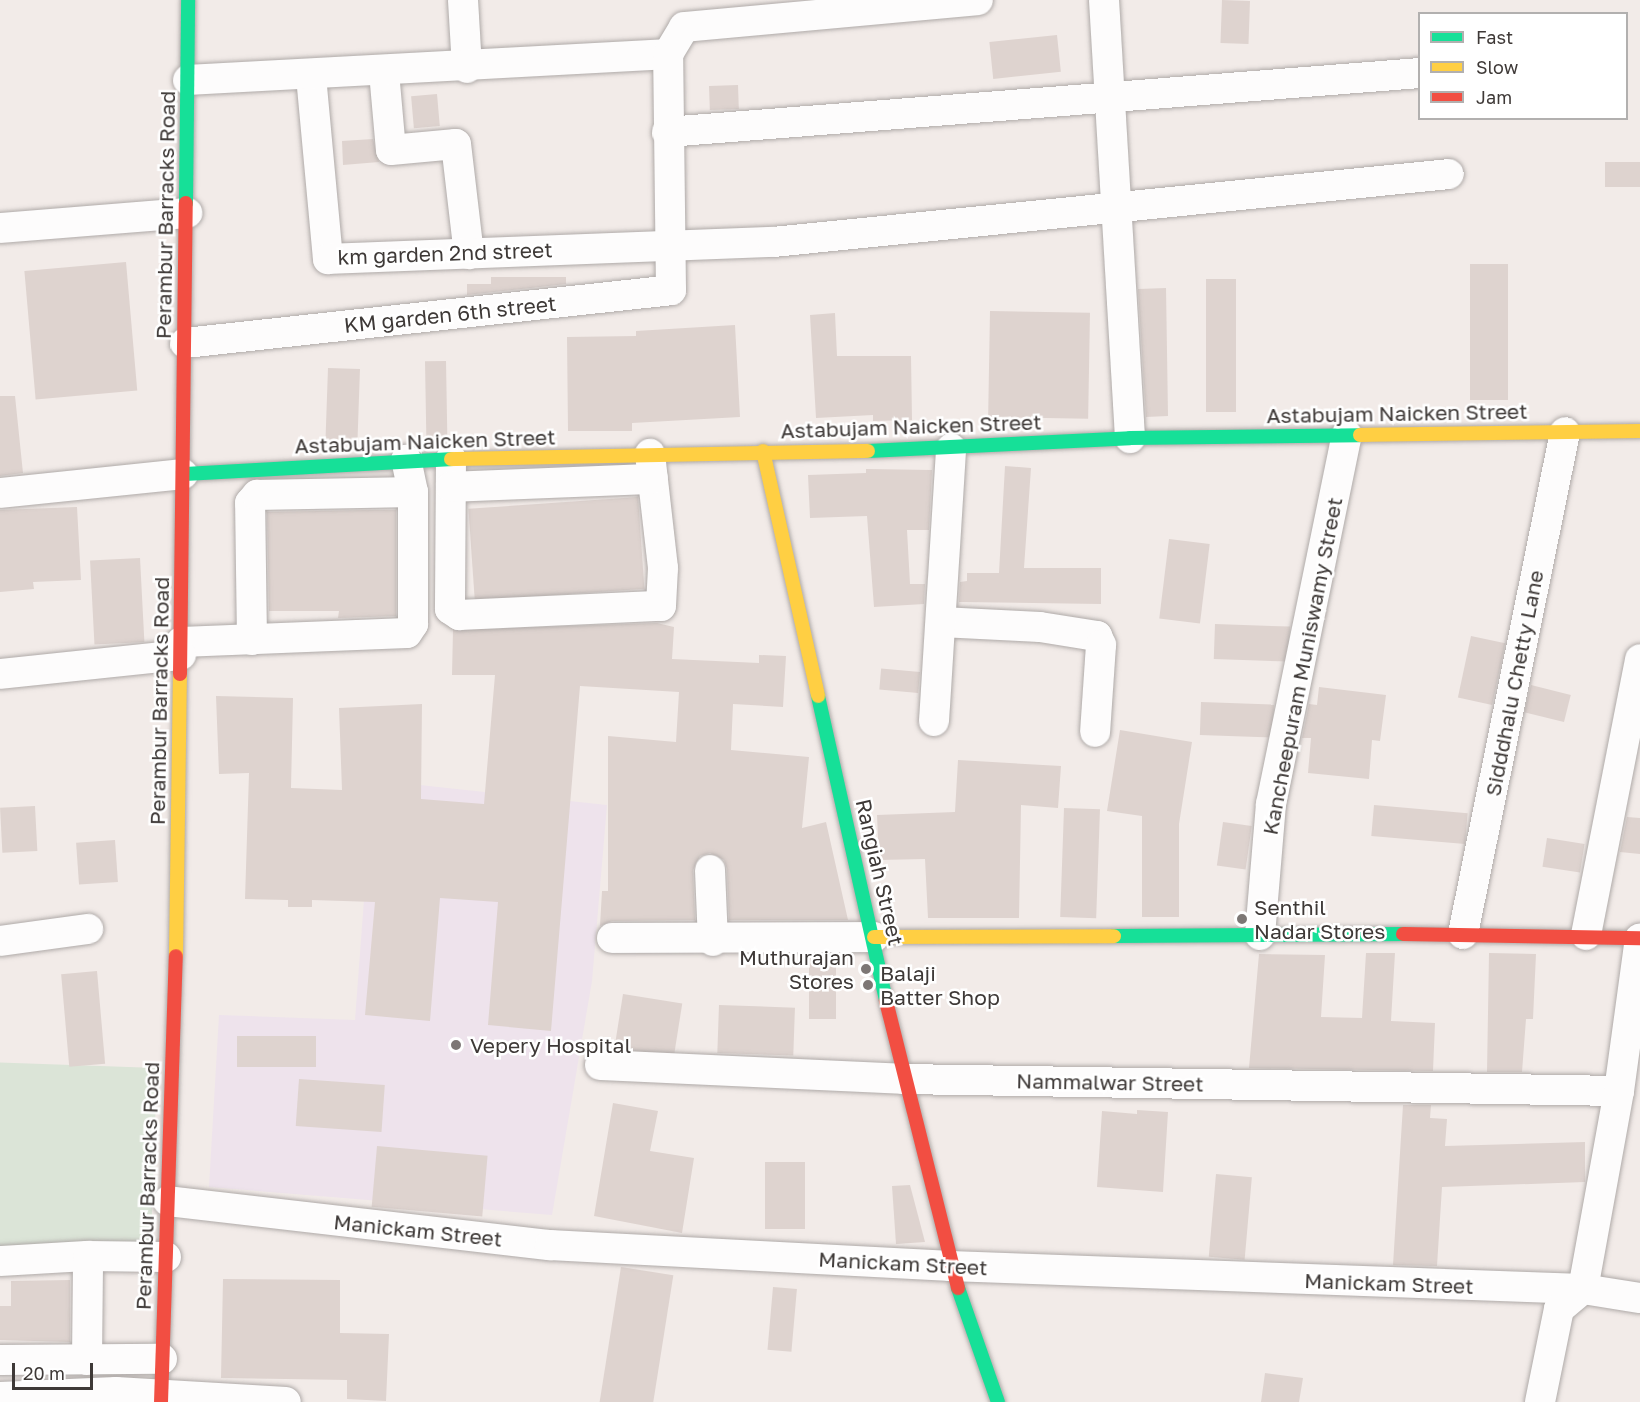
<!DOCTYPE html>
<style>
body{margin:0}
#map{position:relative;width:1640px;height:1402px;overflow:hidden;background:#f2ebe8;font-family:"Golos Text",sans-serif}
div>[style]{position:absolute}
.medical>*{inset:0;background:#eee3ec}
.green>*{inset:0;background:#dbe4d7;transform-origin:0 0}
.building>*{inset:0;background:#ded3cf;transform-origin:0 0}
.roads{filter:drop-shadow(0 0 2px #afaaa8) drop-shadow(0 0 2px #afaaa8)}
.street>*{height:30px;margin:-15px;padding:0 15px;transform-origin:15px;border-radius:15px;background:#fdfcfc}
.fast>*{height:14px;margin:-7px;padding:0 7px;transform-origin:7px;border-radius:7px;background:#16e098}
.slow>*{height:14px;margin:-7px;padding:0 7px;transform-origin:7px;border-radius:7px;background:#ffcf43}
.jam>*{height:14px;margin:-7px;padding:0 7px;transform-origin:7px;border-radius:7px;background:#f24e42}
.dots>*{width:16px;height:16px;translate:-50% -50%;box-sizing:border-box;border:3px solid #fff;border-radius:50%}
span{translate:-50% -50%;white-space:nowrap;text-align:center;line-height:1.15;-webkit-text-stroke:5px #fff;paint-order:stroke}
.street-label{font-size:21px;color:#3e3937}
.poi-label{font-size:21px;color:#3e3937}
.left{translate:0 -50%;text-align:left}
.right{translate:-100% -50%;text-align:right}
.legend{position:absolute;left:1418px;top:12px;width:210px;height:108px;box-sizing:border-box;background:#fff;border:2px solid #b2b0af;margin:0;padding:8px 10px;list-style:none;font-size:18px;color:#3e3937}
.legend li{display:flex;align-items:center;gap:12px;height:30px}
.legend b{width:30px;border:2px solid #b2b0af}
.scale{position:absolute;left:12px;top:1363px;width:81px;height:27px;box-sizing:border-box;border:3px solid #3e3937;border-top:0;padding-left:8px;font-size:18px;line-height:21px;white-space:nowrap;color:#3e3937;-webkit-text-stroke:4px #fff;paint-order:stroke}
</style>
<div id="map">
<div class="medical">
<div style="clip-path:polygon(373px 780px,607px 805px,592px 981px,552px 1215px,209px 1187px,219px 1015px,355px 1020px)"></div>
</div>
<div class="green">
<div style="left:157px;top:1068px;width:191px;height:158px;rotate:92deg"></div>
</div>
<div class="building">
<div style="left:1222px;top:0;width:28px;height:43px;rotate:2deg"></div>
<div style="left:1057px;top:35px;width:37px;height:68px;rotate:84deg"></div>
<div style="left:738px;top:85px;width:24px;height:29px;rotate:88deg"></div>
<div style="left:437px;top:94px;width:32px;height:26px;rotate:85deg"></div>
<div style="clip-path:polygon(373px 139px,379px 162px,343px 165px,342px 141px)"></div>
<div style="left:1640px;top:162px;width:25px;height:35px;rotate:90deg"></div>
<div style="left:126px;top:262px;width:129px;height:102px;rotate:85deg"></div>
<div style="left:1470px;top:264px;width:38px;height:136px"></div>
<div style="clip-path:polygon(491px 277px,566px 277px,566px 284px,467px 295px,467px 284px,491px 284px)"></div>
<div style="left:1206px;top:279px;width:30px;height:133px"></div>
<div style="clip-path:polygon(1166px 288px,1168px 416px,1146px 417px,1138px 289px)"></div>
<div style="left:990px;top:311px;width:100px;height:106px;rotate:1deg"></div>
<div style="clip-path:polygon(835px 313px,837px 356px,911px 356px,912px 420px,873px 421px,873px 415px,816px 418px,810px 315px)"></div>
<div style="clip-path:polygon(735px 325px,740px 417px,632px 423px,632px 431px,568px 431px,567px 337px,636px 336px,636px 331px)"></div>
<div style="left:446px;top:361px;width:79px;height:21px;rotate:89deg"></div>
<div style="left:328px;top:368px;width:32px;height:72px;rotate:2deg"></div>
<div style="clip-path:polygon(0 396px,15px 396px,23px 473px,0 476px)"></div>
<div style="clip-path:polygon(1005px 466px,1031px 468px,1024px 568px,1101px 568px,1101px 604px,959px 602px,960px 582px,967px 581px,967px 573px,999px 573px)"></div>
<div style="clip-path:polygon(866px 469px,932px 470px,929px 530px,907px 530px,910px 584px,925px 584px,924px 604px,874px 607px,867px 516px,810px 518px,808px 475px,866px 473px)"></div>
<div style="left:638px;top:497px;width:92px;height:170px;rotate:86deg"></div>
<div style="clip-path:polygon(77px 507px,81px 580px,33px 582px,34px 589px,0 592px,0 510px)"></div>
<div style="clip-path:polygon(366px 510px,396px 510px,396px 616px,338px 618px,339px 611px,269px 611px,267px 512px)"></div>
<div style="left:1169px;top:539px;width:41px;height:80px;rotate:7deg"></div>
<div style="left:140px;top:558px;width:84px;height:50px;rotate:87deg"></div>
<div style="clip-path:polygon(657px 623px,674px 627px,672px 659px,759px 663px,759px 655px,786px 656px,783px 707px,733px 704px,731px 750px,809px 757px,802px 828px,826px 822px,848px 920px,729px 920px,727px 869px,724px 860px,710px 853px,700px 856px,693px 870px,695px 920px,612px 921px,600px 926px,602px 891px,608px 891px,608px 736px,676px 742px,679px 692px,580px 686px,551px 1031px,488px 1025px,498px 902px,440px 898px,430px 1021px,365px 1015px,375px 902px,312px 900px,312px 907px,288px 907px,288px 900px,245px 899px,249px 773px,219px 774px,216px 696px,293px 698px,291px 788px,342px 790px,339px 708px,422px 704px,421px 799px,484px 804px,495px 675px,452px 675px,453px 630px)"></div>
<div style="left:1215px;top:624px;width:75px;height:35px;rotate:2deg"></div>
<div style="left:1471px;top:636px;width:35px;height:63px;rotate:12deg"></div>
<div style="left:920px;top:672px;width:21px;height:39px;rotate:95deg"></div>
<div style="left:1531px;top:685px;width:41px;height:28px;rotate:14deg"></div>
<div style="clip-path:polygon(1319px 687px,1386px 695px,1380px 741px,1372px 740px,1369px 779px,1308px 773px,1311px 738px,1302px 738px,1309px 704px,1317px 705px)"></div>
<div style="left:1201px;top:702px;width:73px;height:33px;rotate:2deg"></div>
<div style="clip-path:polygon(1120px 730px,1192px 742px,1179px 824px,1179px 917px,1142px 917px,1142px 816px,1107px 811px)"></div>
<div style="clip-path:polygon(958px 760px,1061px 766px,1058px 808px,1021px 805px,1019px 918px,928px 918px,925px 859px,879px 860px,877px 815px,955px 812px)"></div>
<div style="left:1374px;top:805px;width:94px;height:31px;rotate:5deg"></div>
<div style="left:35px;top:806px;width:45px;height:35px;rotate:87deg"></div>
<div style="left:1064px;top:808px;width:36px;height:109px;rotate:2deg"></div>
<div style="clip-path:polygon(1627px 817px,1640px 818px,1640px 854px,1620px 852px)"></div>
<div style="left:1223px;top:822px;width:29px;height:44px;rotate:8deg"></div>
<div style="left:1547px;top:838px;width:38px;height:29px;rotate:9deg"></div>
<div style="left:115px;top:840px;width:42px;height:39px;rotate:86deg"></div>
<div style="clip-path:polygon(1366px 953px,1395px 953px,1391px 1021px,1435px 1023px,1433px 1071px,1249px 1068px,1259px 954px,1325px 955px,1321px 1017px,1362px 1018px)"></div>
<div style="clip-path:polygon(1489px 953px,1536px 954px,1533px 1019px,1526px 1019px,1522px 1072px,1487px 1072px)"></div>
<div style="left:809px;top:954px;width:27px;height:65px"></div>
<div style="left:97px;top:971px;width:93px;height:36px;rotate:85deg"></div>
<div style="left:623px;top:994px;width:60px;height:55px;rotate:9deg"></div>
<div style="left:719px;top:1005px;width:76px;height:48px;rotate:2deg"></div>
<div style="left:237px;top:1036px;width:79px;height:31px"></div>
<div style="left:299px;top:1079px;width:86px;height:47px;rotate:4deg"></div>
<div style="clip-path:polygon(613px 1103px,658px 1111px,650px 1151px,694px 1158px,682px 1233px,594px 1216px)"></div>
<div style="clip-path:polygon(1403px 1105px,1431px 1105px,1430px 1118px,1447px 1119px,1445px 1146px,1585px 1142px,1585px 1182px,1442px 1187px,1437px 1266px,1393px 1265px)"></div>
<div style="clip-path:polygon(1137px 1110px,1168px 1112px,1163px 1192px,1097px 1187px,1102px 1111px,1137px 1114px)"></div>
<div style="left:377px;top:1146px;width:111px;height:61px;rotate:5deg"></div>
<div style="left:765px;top:1162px;width:40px;height:67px"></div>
<div style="left:1216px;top:1174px;width:36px;height:83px;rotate:5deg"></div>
<div style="clip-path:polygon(910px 1185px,925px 1242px,896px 1244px,892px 1186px)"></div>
<div style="left:621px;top:1267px;width:53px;height:137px;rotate:9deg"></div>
<div style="clip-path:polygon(223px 1279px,340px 1280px,340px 1333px,389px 1334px,386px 1401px,347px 1399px,347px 1380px,221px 1378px)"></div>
<div style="clip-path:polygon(70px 1280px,70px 1342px,0 1340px,0 1306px,11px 1306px,11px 1281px)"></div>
<div style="left:773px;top:1287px;width:24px;height:63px;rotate:5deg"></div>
<div style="clip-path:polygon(1265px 1373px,1303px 1378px,1299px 1402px,1261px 1402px)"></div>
</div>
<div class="roads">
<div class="street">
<div style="left:463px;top:0;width:68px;rotate:86.6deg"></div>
<div style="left:1104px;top:0;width:439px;rotate:86.6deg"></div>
<div style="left:684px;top:27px;width:295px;rotate:-5.2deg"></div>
<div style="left:384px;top:72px;width:78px;rotate:84.9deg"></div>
<div style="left:391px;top:150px;width:65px;rotate:-5.3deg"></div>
<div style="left:456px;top:144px;width:111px;rotate:83.3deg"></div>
<div style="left:311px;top:76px;width:184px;rotate:84.7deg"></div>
<div style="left:328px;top:259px;width:445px;rotate:-2.2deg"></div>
<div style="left:773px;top:242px;width:679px;rotate:-5.74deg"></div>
<div style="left:188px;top:80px;width:481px;rotate:-3.1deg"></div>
<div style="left:667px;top:132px;width:755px;rotate:-4.48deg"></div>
<div style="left:0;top:228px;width:188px;rotate:-4.6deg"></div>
<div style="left:185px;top:343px;width:489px;rotate:-6.2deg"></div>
<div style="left:671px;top:290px;width:236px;rotate:-90.7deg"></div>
<div style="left:668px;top:54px;width:31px;rotate:-59deg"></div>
<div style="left:451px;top:459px;width:150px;rotate:90.4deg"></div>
<div style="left:450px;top:609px;width:11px;rotate:34deg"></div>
<div style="left:459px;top:615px;width:202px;rotate:-2.6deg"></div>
<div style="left:661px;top:606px;width:38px;rotate:-87deg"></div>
<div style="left:663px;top:568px;width:115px;rotate:-96.5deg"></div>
<div style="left:451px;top:487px;width:202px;rotate:-2.3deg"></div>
<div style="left:0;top:493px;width:184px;rotate:-5.9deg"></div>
<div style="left:941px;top:622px;width:99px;rotate:2.9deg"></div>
<div style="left:1040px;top:627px;width:58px;rotate:9deg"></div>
<div style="left:1097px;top:636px;width:10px;rotate:66deg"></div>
<div style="left:1101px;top:645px;width:87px;rotate:93.9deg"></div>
<div style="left:252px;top:640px;width:137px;rotate:-90.8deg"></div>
<div style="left:250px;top:503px;width:11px;rotate:-49deg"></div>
<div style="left:257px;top:495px;width:156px;rotate:-1.1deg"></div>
<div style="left:181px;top:642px;width:226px;rotate:-2.3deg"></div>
<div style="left:407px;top:633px;width:11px;rotate:-56deg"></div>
<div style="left:413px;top:624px;width:132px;rotate:-90deg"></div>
<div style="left:413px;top:492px;width:33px;rotate:-102deg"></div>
<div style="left:0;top:674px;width:182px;rotate:-6deg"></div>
<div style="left:934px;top:721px;width:273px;rotate:-86.4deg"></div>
<div style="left:710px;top:870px;width:71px;rotate:87.6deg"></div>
<div style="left:1463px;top:934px;width:512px;rotate:-78.51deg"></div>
<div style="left:1260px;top:935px;width:131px;rotate:-85.2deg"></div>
<div style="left:1271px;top:804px;width:377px;rotate:-78.4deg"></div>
<div style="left:1586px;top:935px;width:281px;rotate:-78.9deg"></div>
<div style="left:612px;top:938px;width:262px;rotate:-0.2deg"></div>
<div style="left:0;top:941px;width:89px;rotate:-7.8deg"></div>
<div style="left:600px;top:1065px;width:303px;rotate:2.6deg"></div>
<div style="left:903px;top:1079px;width:716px;rotate:0.96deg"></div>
<div style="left:168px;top:1201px;width:385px;rotate:6.6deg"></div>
<div style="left:550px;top:1245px;width:401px;rotate:3deg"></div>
<div style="left:950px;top:1266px;width:633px;rotate:2.08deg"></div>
<div style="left:1583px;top:1289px;width:58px;rotate:9deg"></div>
<div style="left:0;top:1261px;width:88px;rotate:-3.3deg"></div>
<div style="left:0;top:1360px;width:162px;rotate:-0.4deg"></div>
<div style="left:87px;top:1360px;width:104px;rotate:-89.4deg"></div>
<div style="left:88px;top:1256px;width:78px;rotate:0.7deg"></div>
<div style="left:0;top:1397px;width:116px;rotate:-2.5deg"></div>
<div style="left:116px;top:1392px;width:170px;rotate:3.4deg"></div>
<div style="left:1540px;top:1402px;width:95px;rotate:-78.5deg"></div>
<div style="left:1559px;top:1309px;width:31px;rotate:-40deg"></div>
<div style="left:1583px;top:1289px;width:201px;rotate:-79.7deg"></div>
<div style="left:1619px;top:1091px;width:154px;rotate:-82.2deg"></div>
</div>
<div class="fast">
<div style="left:186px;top:203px;width:203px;rotate:-89.4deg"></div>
<div style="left:868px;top:451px;width:262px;rotate:-2.8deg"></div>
<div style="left:1130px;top:438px;width:230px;rotate:-0.7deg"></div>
<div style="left:183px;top:474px;width:268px;rotate:-3.2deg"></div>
<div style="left:818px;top:696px;width:312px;rotate:77.4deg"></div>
<div style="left:1114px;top:936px;width:289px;rotate:-0.4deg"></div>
<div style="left:958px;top:1288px;width:121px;rotate:70.7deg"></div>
</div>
<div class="slow">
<div style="left:1360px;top:435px;width:280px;rotate:-0.8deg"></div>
<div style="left:763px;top:451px;width:251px;rotate:77.3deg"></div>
<div style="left:451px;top:459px;width:417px;rotate:-1.1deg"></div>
<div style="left:874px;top:937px;width:240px;rotate:-0.2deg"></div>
<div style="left:176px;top:956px;width:282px;rotate:-89.2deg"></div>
</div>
<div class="jam">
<div style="left:180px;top:674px;width:471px;rotate:-89.3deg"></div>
<div style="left:1403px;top:934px;width:237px;rotate:1deg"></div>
<div style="left:886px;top:1001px;width:296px;rotate:75.9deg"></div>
<div style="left:161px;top:1402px;width:446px;rotate:-88.1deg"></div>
</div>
</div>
<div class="dots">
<div style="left:1242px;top:919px;background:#7d7775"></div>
<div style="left:866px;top:969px;background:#7d7775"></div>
<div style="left:868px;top:985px;background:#7d7775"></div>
<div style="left:456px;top:1045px;background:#7d7775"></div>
</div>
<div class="street-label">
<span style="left:165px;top:215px;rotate:-89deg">Perambur Barracks Road</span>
<span style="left:445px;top:253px;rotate:-2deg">km garden 2nd street</span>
<span style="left:450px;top:314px;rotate:-6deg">KM garden 6th street</span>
<span style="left:1397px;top:413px;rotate:-1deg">Astabujam Naicken Street</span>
<span style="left:911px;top:426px;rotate:-2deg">Astabujam Naicken Street</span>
<span style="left:425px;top:441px;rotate:-2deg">Astabujam Naicken Street</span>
<span style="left:1302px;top:666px;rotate:-79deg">Kancheepuram Muniswamy Street</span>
<span style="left:1514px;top:683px;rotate:-79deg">Sidddhalu Chetty Lane</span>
<span style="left:159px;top:701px;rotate:-89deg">Perambur Barracks Road</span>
<span style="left:880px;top:872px;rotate:77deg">Rangiah Street</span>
<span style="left:1110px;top:1082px;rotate:1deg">Nammalwar Street</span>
<span style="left:147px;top:1186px;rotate:-88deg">Perambur Barracks Road</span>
<span style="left:418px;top:1230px;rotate:6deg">Manickam Street</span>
<span style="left:903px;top:1263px;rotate:3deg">Manickam Street</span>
<span style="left:1389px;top:1283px;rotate:2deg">Manickam Street</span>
</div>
<div class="poi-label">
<span class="left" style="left:1254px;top:919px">Senthil<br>Nadar Stores</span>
<span class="right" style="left:854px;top:969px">Muthurajan<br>Stores</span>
<span class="left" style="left:880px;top:985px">Balaji<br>Batter Shop</span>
<span class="left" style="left:470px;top:1045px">Vepery Hospital</span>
</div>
<ul class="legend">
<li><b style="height:8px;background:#16e098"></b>Fast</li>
<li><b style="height:8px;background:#ffcf43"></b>Slow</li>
<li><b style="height:8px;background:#f24e42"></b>Jam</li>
</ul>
<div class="scale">20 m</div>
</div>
